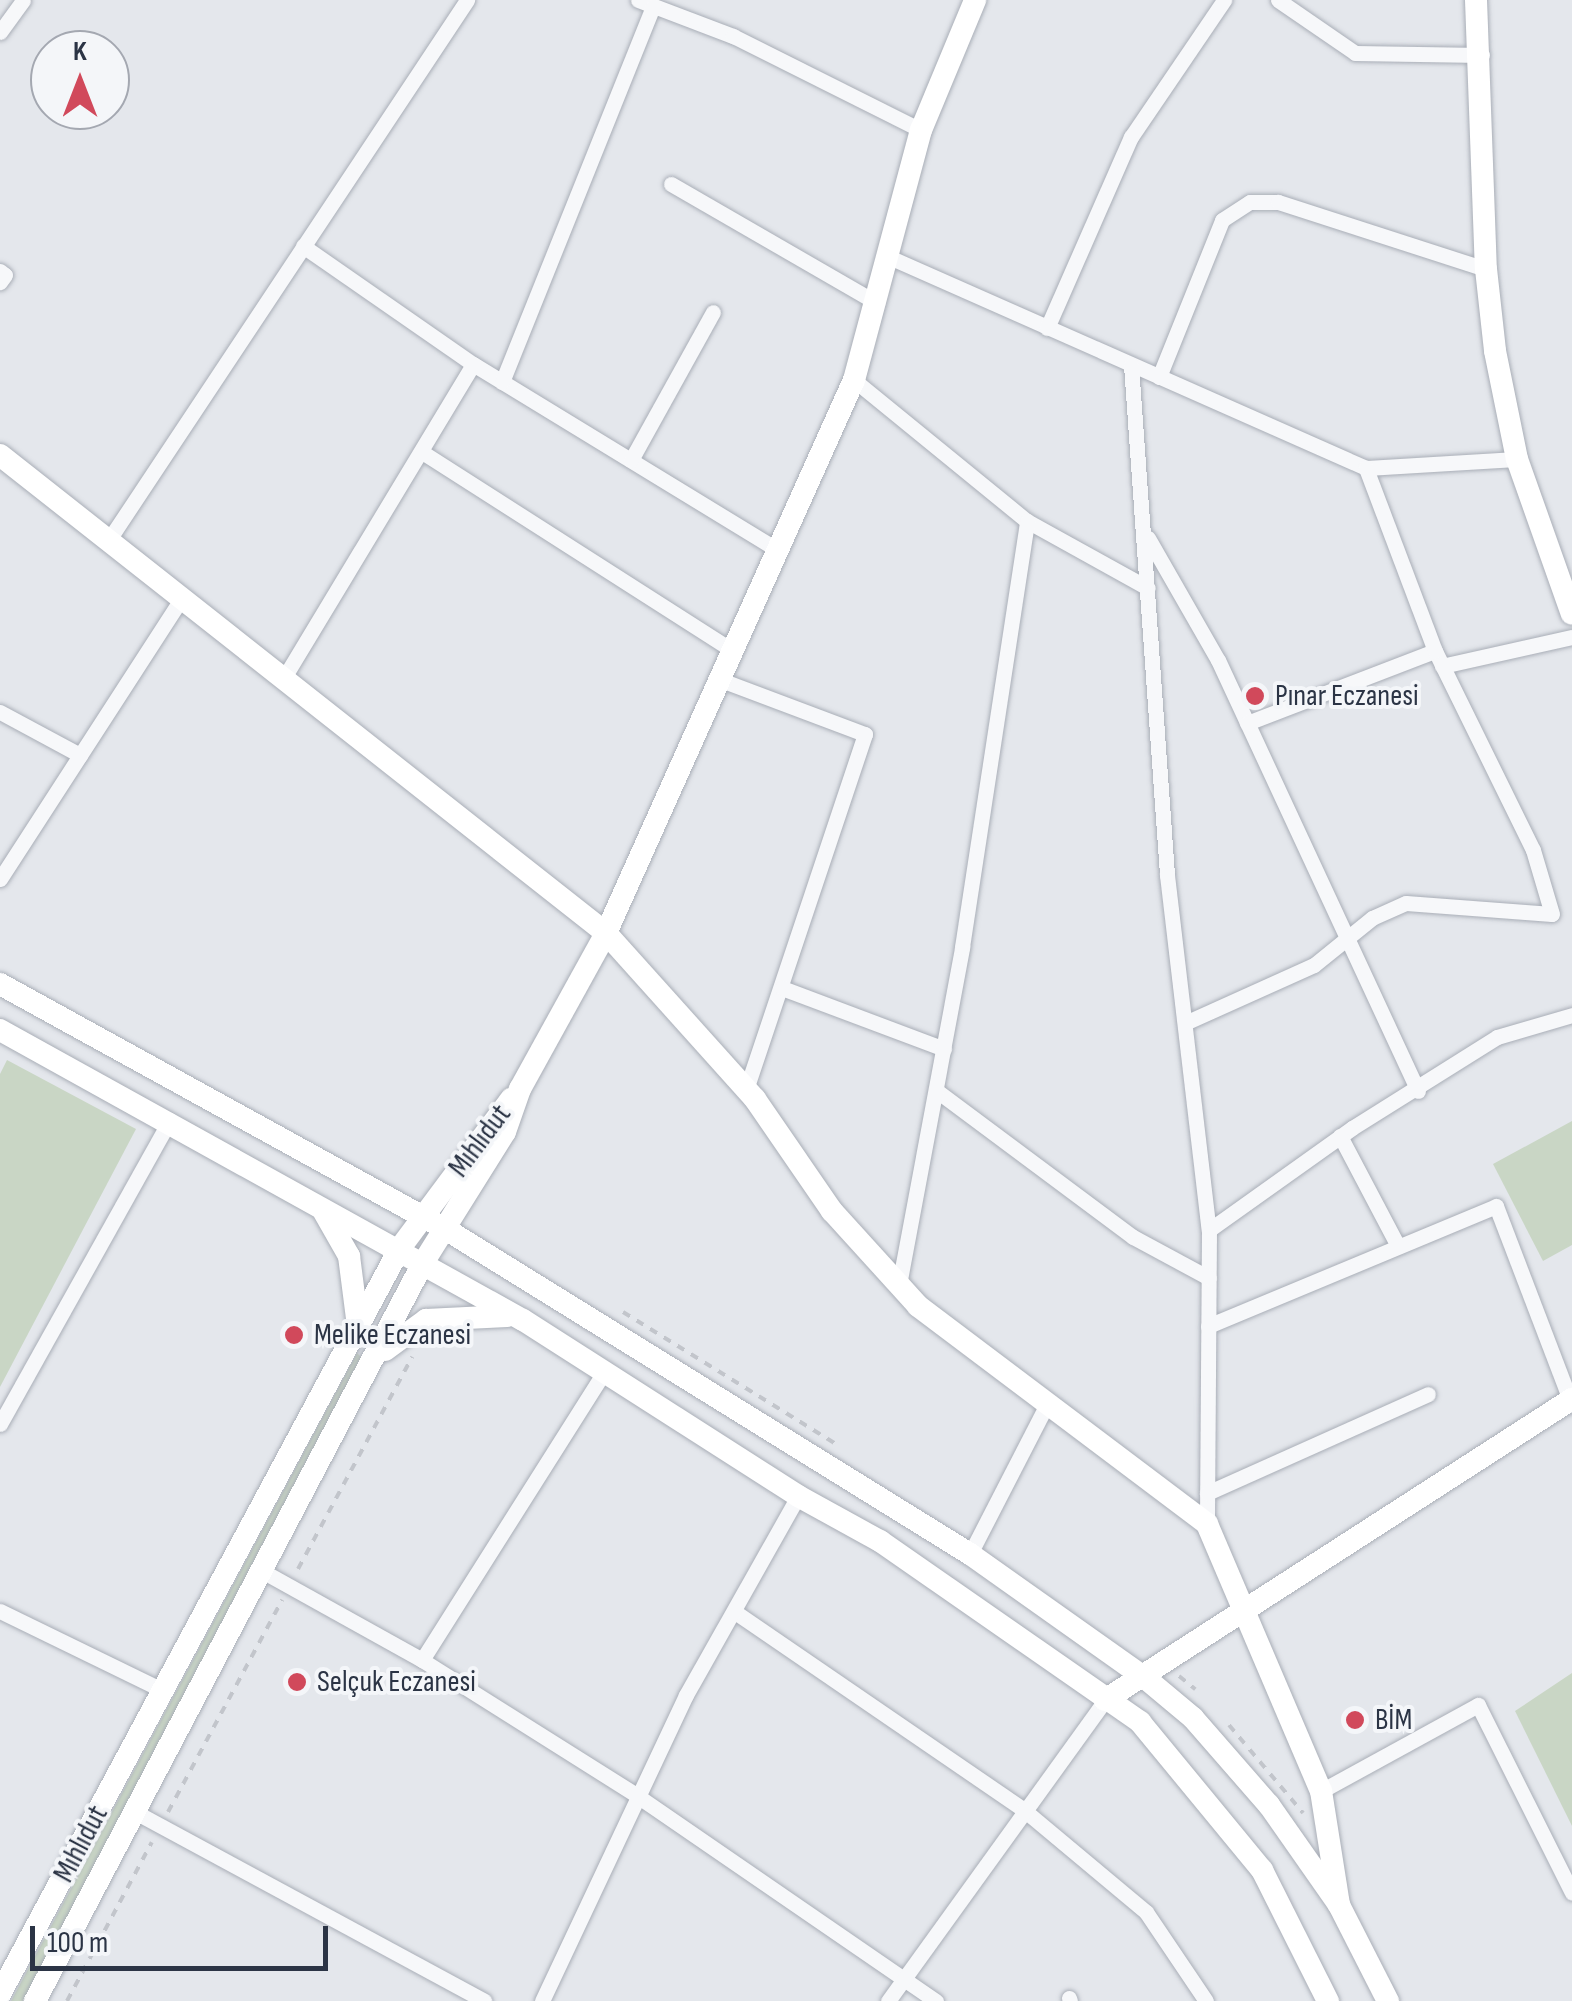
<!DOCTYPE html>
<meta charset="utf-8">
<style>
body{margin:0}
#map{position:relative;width:1572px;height:2001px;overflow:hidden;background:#e4e7ec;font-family:"Sofia Sans Condensed",sans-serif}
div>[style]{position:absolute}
.green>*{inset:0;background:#c9d6c5}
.path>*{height:4px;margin-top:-2px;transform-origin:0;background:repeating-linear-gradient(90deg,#c2c5cb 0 8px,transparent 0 16px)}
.roads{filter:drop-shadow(0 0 2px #a9aeb7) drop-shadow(0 0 2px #a9aeb7)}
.street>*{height:15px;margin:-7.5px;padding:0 7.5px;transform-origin:7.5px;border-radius:7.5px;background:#f7f8fa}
.secondary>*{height:22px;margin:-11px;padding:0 11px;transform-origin:11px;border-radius:11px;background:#fff}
.dots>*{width:28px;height:28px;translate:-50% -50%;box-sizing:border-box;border:5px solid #f4f6f9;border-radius:50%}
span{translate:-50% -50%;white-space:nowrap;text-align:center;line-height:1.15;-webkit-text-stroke:8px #f4f6f9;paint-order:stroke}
.poi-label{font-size:30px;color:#2b3445}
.left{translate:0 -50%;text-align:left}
.street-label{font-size:30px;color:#2b3445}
.north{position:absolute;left:30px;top:30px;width:100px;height:100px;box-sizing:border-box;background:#f4f6f9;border:2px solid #a4a8b1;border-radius:50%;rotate:0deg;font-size:28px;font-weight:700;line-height:40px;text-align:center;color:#2b3445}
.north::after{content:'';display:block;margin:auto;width:35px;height:45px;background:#d1495b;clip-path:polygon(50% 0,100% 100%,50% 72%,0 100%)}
.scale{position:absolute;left:30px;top:1926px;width:298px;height:45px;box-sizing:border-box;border:5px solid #2b3445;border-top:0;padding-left:12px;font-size:30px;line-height:35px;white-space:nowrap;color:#2b3445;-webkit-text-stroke:8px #f4f6f9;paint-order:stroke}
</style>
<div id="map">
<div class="green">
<div style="clip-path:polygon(7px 1060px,136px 1129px,0 1387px,0 1074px)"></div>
<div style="clip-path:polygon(1572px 1121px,1572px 1245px,1543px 1261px,1493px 1164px)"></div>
<div style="clip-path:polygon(357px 1353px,361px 1357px,23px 2001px,11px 2001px)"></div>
<div style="clip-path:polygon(1572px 1673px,1572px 1826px,1515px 1711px)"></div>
</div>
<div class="path">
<div style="left:623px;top:1312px;width:251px;rotate:31.8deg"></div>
<div style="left:298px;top:1569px;width:241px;rotate:-61.7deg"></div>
<div style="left:1179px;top:1676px;width:21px;rotate:39deg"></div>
<div style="left:1229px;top:1725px;width:115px;rotate:49.9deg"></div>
<div style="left:168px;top:1812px;width:241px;rotate:-61.7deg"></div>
<div style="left:67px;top:2001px;width:180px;rotate:-61.9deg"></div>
</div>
<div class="roads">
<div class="street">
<div style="left:638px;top:0;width:102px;rotate:20.8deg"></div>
<div style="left:733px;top:36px;width:210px;rotate:26.6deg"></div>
<div style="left:1278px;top:0;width:93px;rotate:34.5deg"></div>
<div style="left:1355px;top:53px;width:127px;rotate:0.9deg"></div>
<div style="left:0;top:32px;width:39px;rotate:-54deg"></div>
<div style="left:671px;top:184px;width:238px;rotate:30deg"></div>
<div style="left:303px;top:246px;width:207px;rotate:34.8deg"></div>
<div style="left:473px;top:364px;width:357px;rotate:31.4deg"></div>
<div style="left:889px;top:257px;width:522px;rotate:23.86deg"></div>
<div style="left:1366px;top:468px;width:151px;rotate:-3.4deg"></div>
<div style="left:0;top:271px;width:6px;rotate:39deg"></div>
<div style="left:5px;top:275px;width:9px;rotate:126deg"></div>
<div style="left:1047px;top:328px;width:209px;rotate:-66.3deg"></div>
<div style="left:1131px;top:137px;width:166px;rotate:-55.8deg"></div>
<div style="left:1131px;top:365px;width:511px;rotate:85.96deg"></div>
<div style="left:1167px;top:875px;width:357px;rotate:83.3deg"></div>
<div style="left:1209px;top:1230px;width:294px;rotate:90.4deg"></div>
<div style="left:1159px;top:377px;width:169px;rotate:-68.1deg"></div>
<div style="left:1222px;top:220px;width:33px;rotate:-33deg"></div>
<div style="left:1250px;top:202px;width:28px"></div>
<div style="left:1278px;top:202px;width:219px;rotate:17.9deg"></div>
<div style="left:854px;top:380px;width:223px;rotate:39.2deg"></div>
<div style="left:1027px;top:521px;width:138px;rotate:29deg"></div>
<div style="left:502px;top:382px;width:405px;rotate:-68.1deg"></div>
<div style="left:422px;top:452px;width:369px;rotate:32.6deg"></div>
<div style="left:631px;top:460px;width:169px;rotate:-61deg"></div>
<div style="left:110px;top:538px;width:646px;rotate:-56.43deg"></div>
<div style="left:1148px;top:538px;width:141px;rotate:60.2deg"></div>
<div style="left:1218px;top:660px;width:475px;rotate:65.1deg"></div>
<div style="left:1442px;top:666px;width:133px;rotate:-12.6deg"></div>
<div style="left:285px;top:676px;width:364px;rotate:-58.9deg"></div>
<div style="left:721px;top:680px;width:154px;rotate:20.6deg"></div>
<div style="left:865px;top:734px;width:374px;rotate:108.5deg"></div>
<div style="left:0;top:712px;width:91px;rotate:28.3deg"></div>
<div style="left:1247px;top:723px;width:201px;rotate:-21deg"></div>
<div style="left:0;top:879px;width:337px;rotate:-57.1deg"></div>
<div style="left:782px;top:988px;width:173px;rotate:20.6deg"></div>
<div style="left:1185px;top:1023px;width:141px;rotate:-24.2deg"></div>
<div style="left:1314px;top:965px;width:75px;rotate:-39deg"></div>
<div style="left:1372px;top:918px;width:37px;rotate:-24deg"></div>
<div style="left:1406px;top:903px;width:146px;rotate:4.3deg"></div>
<div style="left:1552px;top:914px;width:67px;rotate:-106.5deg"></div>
<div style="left:1533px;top:850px;width:222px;rotate:-116.2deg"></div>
<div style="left:1435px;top:651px;width:196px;rotate:-110.7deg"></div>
<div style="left:937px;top:1091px;width:244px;rotate:36.7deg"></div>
<div style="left:1133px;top:1237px;width:86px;rotate:28.3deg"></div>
<div style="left:1340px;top:1136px;width:122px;rotate:62.2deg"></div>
<div style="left:1209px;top:1230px;width:176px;rotate:-35.5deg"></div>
<div style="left:1352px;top:1128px;width:171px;rotate:-32.1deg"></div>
<div style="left:1497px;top:1037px;width:78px;rotate:-16.3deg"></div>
<div style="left:899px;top:1285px;width:344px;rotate:-79.4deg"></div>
<div style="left:962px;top:947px;width:431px;rotate:-81.3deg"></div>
<div style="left:1208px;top:1326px;width:312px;rotate:-22.6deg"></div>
<div style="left:1496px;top:1206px;width:213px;rotate:69.1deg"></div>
<div style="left:0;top:1424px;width:348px;rotate:-60.8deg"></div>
<div style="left:1207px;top:1493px;width:242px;rotate:-24.1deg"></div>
<div style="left:970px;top:1554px;width:169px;rotate:-62.8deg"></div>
<div style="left:264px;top:1572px;width:181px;rotate:29.1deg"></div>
<div style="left:422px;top:1660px;width:253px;rotate:32.2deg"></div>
<div style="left:636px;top:1795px;width:364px;rotate:34.5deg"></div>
<div style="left:0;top:1611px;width:182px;rotate:26deg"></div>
<div style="left:735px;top:1612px;width:350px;rotate:34.4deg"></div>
<div style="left:1024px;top:1810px;width:159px;rotate:39.9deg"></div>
<div style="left:1146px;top:1912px;width:107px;rotate:56deg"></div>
<div style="left:422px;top:1660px;width:342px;rotate:-57.7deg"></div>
<div style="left:1321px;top:1791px;width:179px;rotate:-28.7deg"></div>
<div style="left:1478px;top:1705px;width:210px;rotate:63.4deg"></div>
<div style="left:135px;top:1812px;width:397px;rotate:28.4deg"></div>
<div style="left:1069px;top:1998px;width:3px;rotate:72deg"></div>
<div style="left:542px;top:2001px;width:338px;rotate:-64.8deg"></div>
<div style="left:686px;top:1695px;width:228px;rotate:-60.6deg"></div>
<div style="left:888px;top:2001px;width:371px;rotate:-54.2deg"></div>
</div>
<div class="secondary">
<div style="left:1476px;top:0;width:269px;rotate:87.9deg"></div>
<div style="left:1486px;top:269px;width:82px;rotate:83.7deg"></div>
<div style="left:1495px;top:351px;width:110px;rotate:78.5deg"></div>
<div style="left:1517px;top:459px;width:164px;rotate:70.5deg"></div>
<div style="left:0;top:455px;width:772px;rotate:38.27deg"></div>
<div style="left:606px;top:933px;width:223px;rotate:48.1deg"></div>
<div style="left:755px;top:1099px;width:136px;rotate:55.5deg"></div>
<div style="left:832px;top:1211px;width:128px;rotate:47.8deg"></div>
<div style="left:918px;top:1306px;width:362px;rotate:37deg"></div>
<div style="left:1207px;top:1524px;width:290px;rotate:66.9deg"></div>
<div style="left:1321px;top:1791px;width:115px;rotate:81deg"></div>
<div style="left:0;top:984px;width:510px;rotate:28.83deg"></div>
<div style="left:447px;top:1230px;width:615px;rotate:31.78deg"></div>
<div style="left:970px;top:1554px;width:213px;rotate:35.3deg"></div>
<div style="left:1144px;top:1677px;width:64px;rotate:39.9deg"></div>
<div style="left:1193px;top:1718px;width:116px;rotate:48.9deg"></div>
<div style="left:1269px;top:1805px;width:122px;rotate:55deg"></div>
<div style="left:1339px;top:1905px;width:108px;rotate:63deg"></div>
<div style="left:0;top:1030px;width:598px;rotate:29.01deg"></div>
<div style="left:523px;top:1320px;width:326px;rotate:32.6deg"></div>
<div style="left:798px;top:1496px;width:94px;rotate:28.8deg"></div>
<div style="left:880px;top:1541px;width:317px;rotate:34.8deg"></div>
<div style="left:1140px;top:1722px;width:192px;rotate:50.5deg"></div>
<div style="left:1262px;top:1870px;width:147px;rotate:63.3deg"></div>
<div style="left:324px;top:1212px;width:51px;rotate:60.4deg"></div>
<div style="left:349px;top:1256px;width:71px;rotate:82.7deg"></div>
<div style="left:385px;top:1350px;width:51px;rotate:-36.2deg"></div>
<div style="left:426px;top:1320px;width:81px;rotate:-2.8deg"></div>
<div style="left:1105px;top:1700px;width:556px;rotate:-32.8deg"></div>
<div style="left:0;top:1994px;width:846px;rotate:-61.8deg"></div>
<div style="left:400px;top:1248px;width:186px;rotate:-53.3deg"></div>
<div style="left:35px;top:2001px;width:834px;rotate:-62.27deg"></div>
<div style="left:423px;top:1263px;width:155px;rotate:-58deg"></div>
<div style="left:505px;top:1132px;width:46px;rotate:-70.8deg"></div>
<div style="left:520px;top:1089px;width:178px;rotate:-61.1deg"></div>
<div style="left:606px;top:933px;width:606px;rotate:-65.85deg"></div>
<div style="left:854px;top:380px;width:259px;rotate:-75deg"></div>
<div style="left:921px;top:130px;width:141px;rotate:-67.4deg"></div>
</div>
</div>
<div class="dots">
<div style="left:1255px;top:696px;background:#d1495b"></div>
<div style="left:294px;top:1335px;background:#d1495b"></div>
<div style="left:297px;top:1682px;background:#d1495b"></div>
<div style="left:1355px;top:1720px;background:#d1495b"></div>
</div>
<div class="poi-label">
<span class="left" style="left:1275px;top:696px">Pınar Eczanesi</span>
<span class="left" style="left:314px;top:1335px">Melike Eczanesi</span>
<span class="left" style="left:317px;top:1682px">Selçuk Eczanesi</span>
<span class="left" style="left:1375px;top:1720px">BİM</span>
</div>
<div class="street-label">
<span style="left:480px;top:1141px;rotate:-53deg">Mıhlıdut</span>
<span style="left:81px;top:1844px;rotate:-62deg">Mıhlıdut</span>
</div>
<div class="north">K</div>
<div class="scale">100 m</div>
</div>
